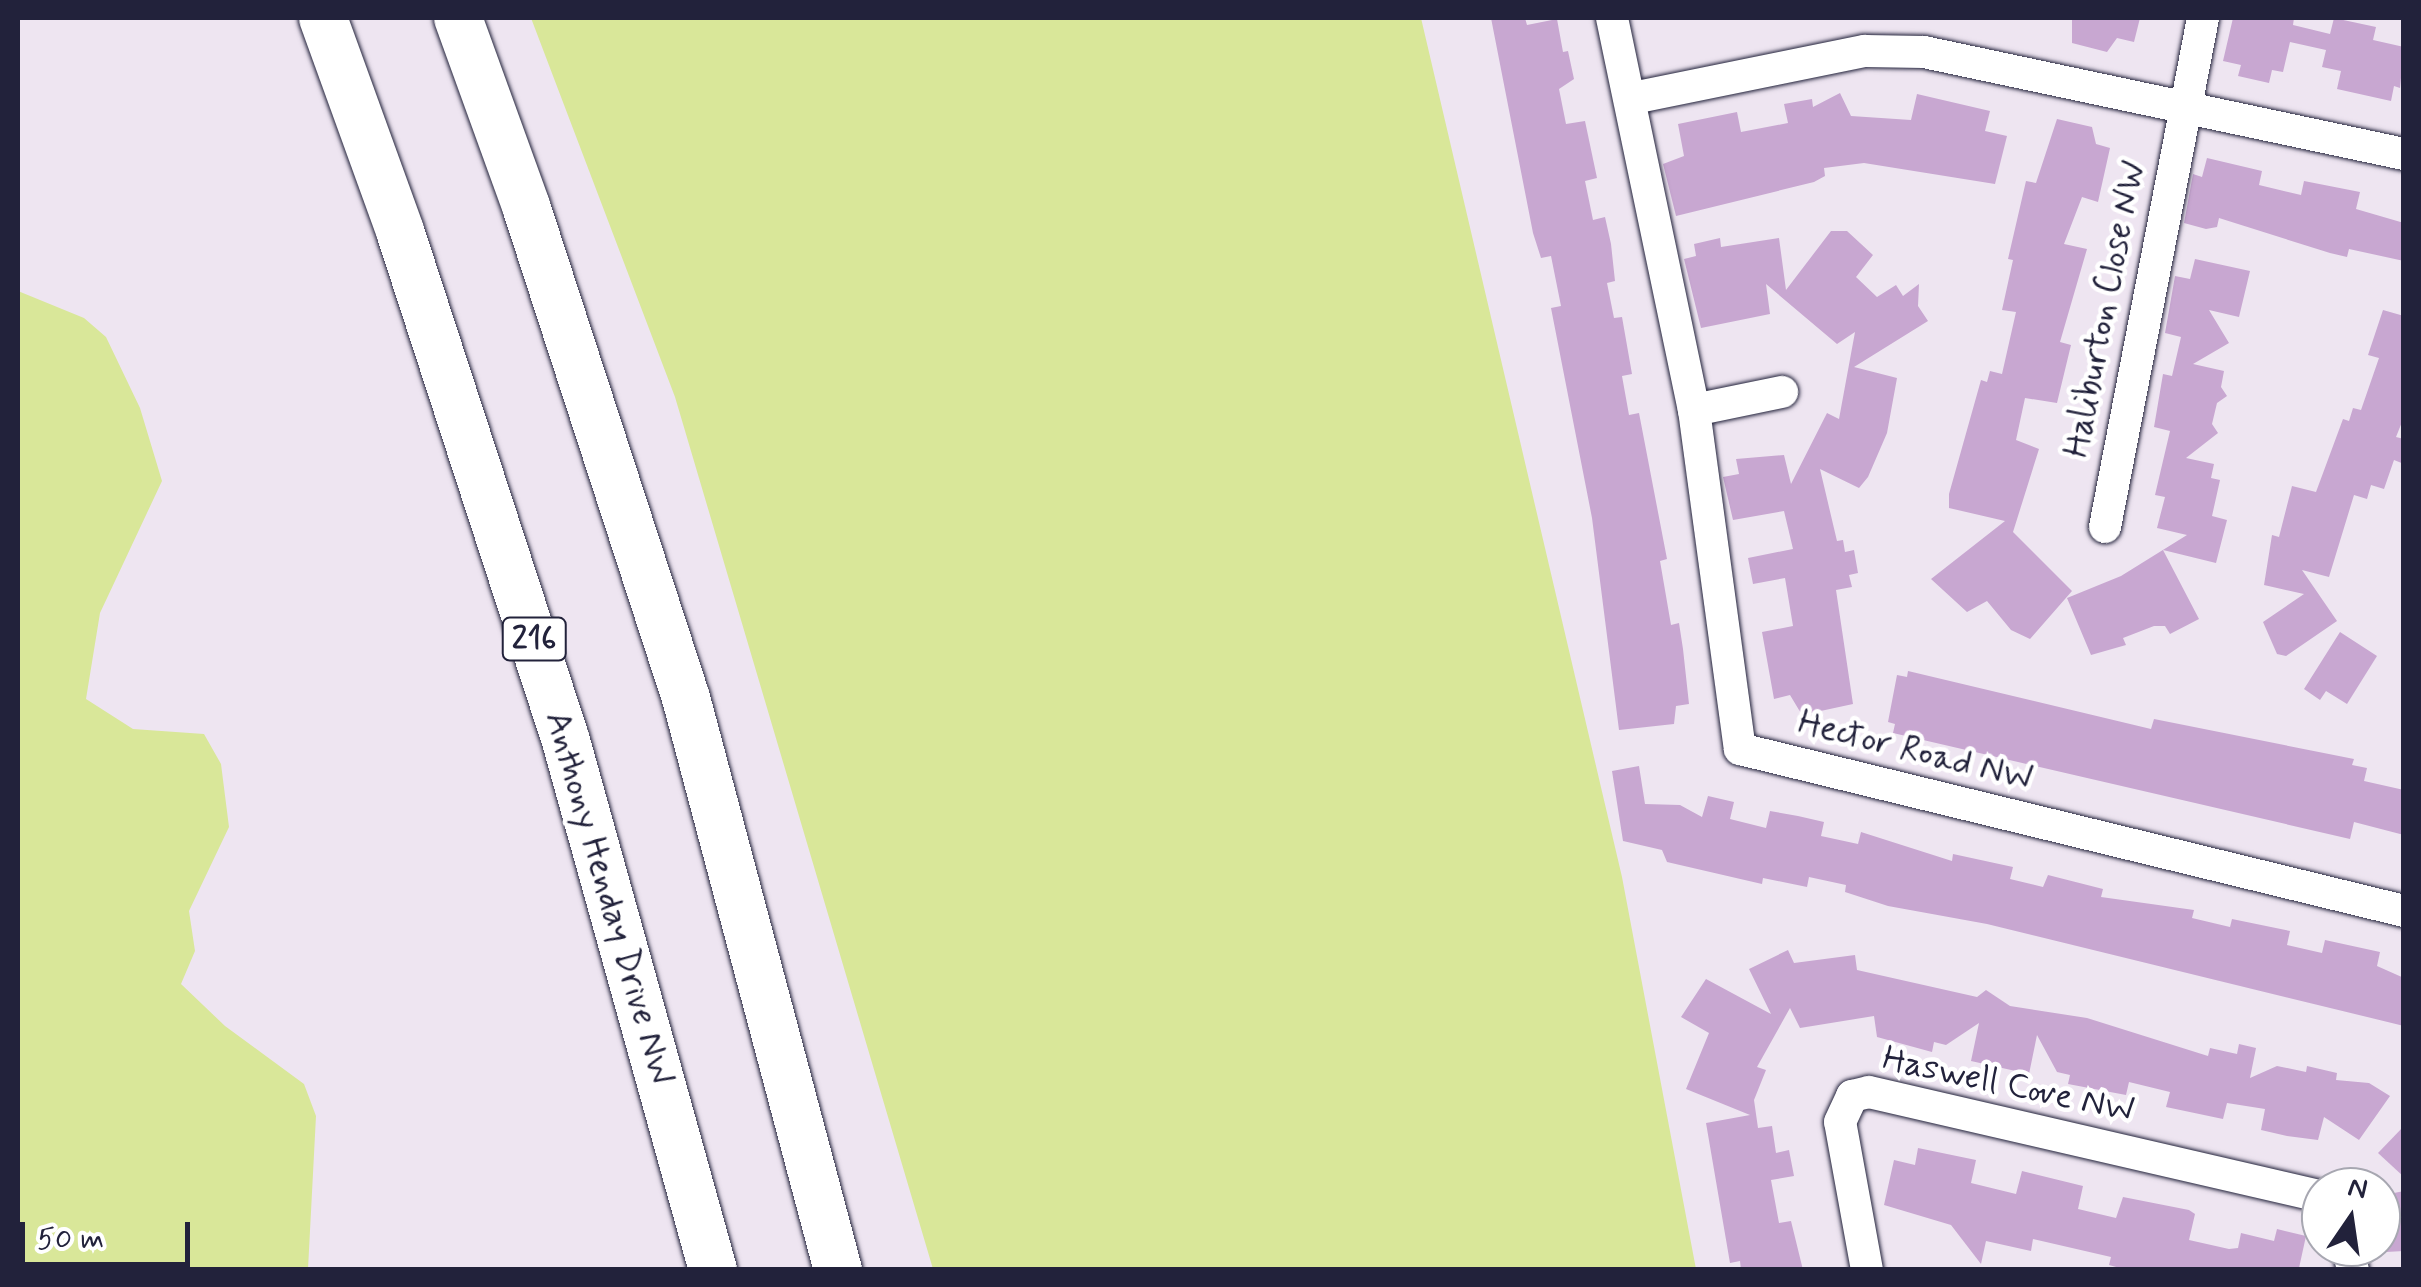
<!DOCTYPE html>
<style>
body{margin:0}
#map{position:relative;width:2421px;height:1287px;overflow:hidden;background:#eee5f1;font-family:Mynerve,sans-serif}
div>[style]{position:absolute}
.green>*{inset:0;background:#d9e799}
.building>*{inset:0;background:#c8a7d1}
.roads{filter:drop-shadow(0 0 2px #22223b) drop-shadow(0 0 2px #22223b)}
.minor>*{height:32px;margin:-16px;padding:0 16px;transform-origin:16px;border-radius:16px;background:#fff}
.highway>*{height:48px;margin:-24px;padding:0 24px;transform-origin:24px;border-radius:24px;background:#fff}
span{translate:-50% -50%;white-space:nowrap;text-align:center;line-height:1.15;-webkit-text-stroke:9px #fff;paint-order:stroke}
.shield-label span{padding:2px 8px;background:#fff;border:2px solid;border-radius:8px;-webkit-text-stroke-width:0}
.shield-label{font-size:32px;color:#22223b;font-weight:700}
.street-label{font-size:35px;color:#22223b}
.frame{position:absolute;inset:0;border:20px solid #22223b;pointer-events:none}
.north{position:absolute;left:2301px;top:1167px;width:100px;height:100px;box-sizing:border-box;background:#fff;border:2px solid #a7a7b1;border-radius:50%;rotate:13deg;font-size:28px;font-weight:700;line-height:40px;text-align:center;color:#22223b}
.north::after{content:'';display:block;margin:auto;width:35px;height:45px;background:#22223b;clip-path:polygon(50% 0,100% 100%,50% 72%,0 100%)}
.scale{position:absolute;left:20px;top:1222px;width:170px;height:45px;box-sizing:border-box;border:5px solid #22223b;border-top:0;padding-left:12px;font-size:30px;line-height:35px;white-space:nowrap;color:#22223b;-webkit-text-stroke:8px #fff;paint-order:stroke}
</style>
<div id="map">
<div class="green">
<div style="clip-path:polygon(531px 18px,1421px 18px,1622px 877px,1696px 1269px,933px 1269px,675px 397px)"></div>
<div style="clip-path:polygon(18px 291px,84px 318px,106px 337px,140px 408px,162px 481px,100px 613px,86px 699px,133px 729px,204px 734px,221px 764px,229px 827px,189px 911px,195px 951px,181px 984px,225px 1026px,304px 1084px,316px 1116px,308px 1269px,18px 1269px)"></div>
</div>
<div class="building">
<div style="clip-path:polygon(1491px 18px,1525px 18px,1527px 25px,1557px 19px,1563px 52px,1568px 51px,1574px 79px,1559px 89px,1566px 124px,1585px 121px,1597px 178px,1585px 181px,1593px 220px,1605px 217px,1611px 244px,1615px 281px,1607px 283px,1614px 318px,1622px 317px,1632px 374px,1622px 376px,1629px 415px,1639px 413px,1667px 559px,1660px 561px,1671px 625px,1679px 623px,1683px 649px,1689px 704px,1676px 706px,1674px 724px,1619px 730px,1592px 518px,1551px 308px,1561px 306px,1551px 256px,1541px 258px,1533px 233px)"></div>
<div style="clip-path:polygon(2072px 18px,2140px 18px,2134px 42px,2117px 38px,2107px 52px,2072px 43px)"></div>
<div style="clip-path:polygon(2233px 18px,2294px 18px,2293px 25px,2330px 34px,2334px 18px,2376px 27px,2373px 40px,2404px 47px,2400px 88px,2394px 86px,2391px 101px,2337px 89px,2341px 71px,2322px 67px,2326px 50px,2290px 42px,2283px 72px,2272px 70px,2269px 83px,2238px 76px,2241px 65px,2223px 61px)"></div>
<div style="clip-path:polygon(1840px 93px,1851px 116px,1911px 120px,1917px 94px,1990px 111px,1985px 131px,2007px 136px,1995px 184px,1864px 163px,1824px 168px,1825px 176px,1814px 182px,1676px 216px,1663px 164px,1684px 156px,1678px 124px,1737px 112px,1741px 132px,1788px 123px,1784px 104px,1812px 99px,1813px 107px)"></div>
<div style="clip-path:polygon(2057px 119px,2092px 127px,2096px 144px,2110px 148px,2098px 202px,2082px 197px,2064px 244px,2087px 249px,2060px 342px,2071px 345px,2057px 403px,2025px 398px,2016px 440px,2039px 449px,2013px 532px,2072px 591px,2030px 639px,2011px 630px,1987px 601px,1967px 612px,1931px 579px,2005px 521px,1949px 508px,1949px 494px,1981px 380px,1987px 382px,1990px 371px,2002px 374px,2016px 312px,2002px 310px,2013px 260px,2008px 259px,2026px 181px,2036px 183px)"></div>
<div style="clip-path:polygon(2207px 158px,2262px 171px,2259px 185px,2301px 195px,2304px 181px,2360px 192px,2356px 209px,2404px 223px,2404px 261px,2349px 249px,2347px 257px,2330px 253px,2219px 218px,2217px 227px,2206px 229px,2184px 223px,2193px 174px,2202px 177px)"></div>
<div style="clip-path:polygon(1831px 231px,1847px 231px,1873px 255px,1856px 277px,1877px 297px,1896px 285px,1903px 296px,1919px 284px,1918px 306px,1928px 321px,1854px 367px,1897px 378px,1887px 433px,1868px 477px,1859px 488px,1820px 469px,1837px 541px,1843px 540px,1845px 552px,1854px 550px,1858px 573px,1849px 575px,1852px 587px,1836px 590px,1853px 704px,1802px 715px,1790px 695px,1774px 699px,1762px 632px,1793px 626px,1785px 578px,1753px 584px,1748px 558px,1793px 549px,1784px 511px,1733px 520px,1723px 477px,1739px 474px,1736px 459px,1784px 455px,1791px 484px,1827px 413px,1839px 419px,1855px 332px,1837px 344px,1766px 284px,1770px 314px,1701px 328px,1684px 259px,1696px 256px,1694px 244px,1720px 238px,1721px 247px,1779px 238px,1786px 290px)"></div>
<div style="clip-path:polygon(2195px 259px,2250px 271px,2239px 317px,2209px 310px,2229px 343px,2193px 364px,2224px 371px,2221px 387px,2227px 396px,2217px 403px,2212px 424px,2218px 433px,2186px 458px,2214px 464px,2211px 478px,2220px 480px,2212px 516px,2227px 520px,2216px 563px,2163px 550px,2199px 619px,2170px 634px,2165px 626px,2154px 626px,2123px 638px,2126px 645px,2091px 655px,2067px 598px,2121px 576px,2187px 535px,2157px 528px,2165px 497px,2155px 495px,2170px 431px,2154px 427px,2163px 374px,2172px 376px,2181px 337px,2165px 333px,2175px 276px,2190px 279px)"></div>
<div style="clip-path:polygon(2383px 310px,2404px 316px,2404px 417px,2396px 437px,2404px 439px,2404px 464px,2394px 460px,2384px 489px,2371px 485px,2367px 499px,2354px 495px,2329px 577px,2302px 570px,2337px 621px,2286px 656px,2277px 654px,2263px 622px,2304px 594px,2264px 585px,2272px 535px,2279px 537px,2292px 486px,2316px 492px,2343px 419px,2349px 421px,2353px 408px,2361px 410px,2379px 358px,2368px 355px)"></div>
<div style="clip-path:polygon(2340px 632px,2377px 656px,2347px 704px,2326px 691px,2320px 700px,2304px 689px)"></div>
<div style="clip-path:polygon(1908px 671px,2151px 729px,2154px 719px,2354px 759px,2352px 765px,2367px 768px,2364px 781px,2404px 790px,2404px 835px,2354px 822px,2350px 839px,1893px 733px,1895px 724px,1888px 722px,1897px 675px,1907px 677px)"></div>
<div style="clip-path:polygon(1639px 766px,1645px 804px,1680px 805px,1702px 817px,1708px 796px,1734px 802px,1730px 819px,1766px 828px,1770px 811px,1798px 816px,1824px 822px,1821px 836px,1858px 844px,1861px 832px,1952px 861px,1953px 854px,2013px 867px,2010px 879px,2043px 887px,2048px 875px,2103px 889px,2101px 897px,2194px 910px,2192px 918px,2230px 927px,2232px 919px,2290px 931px,2287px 945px,2322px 953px,2325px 940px,2380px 952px,2377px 966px,2404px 978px,2404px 1026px,1987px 924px,1888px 906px,1845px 892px,1846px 885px,1809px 877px,1807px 887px,1763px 878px,1762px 884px,1667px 862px,1662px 850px,1623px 841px,1612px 771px)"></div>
<div style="clip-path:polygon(1788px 950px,1794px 963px,1855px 955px,1857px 970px,1977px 997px,1986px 990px,2010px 1006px,2087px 1018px,2208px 1056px,2210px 1048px,2237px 1054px,2239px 1044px,2256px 1048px,2250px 1078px,2277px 1066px,2306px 1072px,2307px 1066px,2337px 1073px,2336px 1080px,2369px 1083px,2390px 1096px,2359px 1140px,2324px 1117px,2318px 1140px,2287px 1136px,2261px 1130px,2265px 1109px,2227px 1103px,2223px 1119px,2166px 1107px,2170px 1092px,2129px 1082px,2126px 1095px,2068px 1084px,2070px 1075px,2057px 1072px,2037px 1035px,2029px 1074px,1971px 1061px,1979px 1023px,1946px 1045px,1934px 1042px,1932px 1052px,1877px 1037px,1874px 1016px,1800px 1028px,1790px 1008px,1757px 1067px,1766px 1070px,1754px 1100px,1758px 1128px,1772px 1126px,1776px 1153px,1789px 1150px,1794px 1176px,1771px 1180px,1779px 1223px,1791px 1221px,1803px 1270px,1741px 1270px,1740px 1261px,1730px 1263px,1706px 1123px,1750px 1115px,1686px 1089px,1709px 1033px,1681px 1017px,1706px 979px,1771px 1014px,1749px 969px)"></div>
<div style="clip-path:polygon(2404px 1126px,2404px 1177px,2378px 1153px)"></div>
<div style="clip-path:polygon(1918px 1148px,1976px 1160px,1971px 1183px,2016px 1194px,2022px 1171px,2083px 1186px,2078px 1209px,2116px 1218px,2123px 1197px,2189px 1210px,2195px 1214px,2189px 1240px,2229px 1249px,2238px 1248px,2241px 1233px,2274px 1241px,2277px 1229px,2306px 1236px,2299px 1268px,2127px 1270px,2109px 1265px,2111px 1257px,2033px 1239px,2031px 1251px,1986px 1241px,1981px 1264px,1951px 1225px,1884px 1205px,1894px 1160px,1915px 1165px)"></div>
<div style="clip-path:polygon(2404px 1191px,2404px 1251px,2386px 1252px,2384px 1195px)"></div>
</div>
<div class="roads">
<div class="minor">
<div style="left:1612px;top:18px;width:400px;rotate:78.2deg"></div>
<div style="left:1694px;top:410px;width:342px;rotate:82.3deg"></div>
<div style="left:1740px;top:749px;width:683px;rotate:13.71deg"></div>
<div style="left:1633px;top:98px;width:237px;rotate:-11.5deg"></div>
<div style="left:1865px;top:51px;width:59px;rotate:1deg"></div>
<div style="left:1924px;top:52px;width:491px;rotate:12deg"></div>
<div style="left:1694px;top:410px;width:90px;rotate:-11.6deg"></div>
<div style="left:2105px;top:527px;width:518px;rotate:-79.1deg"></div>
<div style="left:2348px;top:1247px;width:24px;rotate:78deg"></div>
<div style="left:1867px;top:1270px;width:150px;rotate:-100.3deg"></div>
<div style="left:1840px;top:1122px;width:29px;rotate:-65deg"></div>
<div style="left:1852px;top:1096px;width:17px;rotate:-13deg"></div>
<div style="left:1869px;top:1092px;width:464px;rotate:13deg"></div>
</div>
<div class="highway">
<div style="left:323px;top:18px;width:226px;rotate:70.1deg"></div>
<div style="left:400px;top:231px;width:536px;rotate:71.97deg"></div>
<div style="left:566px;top:741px;width:549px;rotate:74.47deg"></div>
<div style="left:458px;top:18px;width:200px;rotate:70.1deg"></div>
<div style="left:526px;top:206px;width:517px;rotate:71.99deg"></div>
<div style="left:686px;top:698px;width:592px;rotate:75.12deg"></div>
</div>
</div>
<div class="shield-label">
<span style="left:534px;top:639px">216</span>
</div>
<div class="street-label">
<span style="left:2105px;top:309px;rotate:-79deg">Haliburton Close NW</span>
<span style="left:1915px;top:751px;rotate:14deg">Hector Road NW</span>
<span style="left:609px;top:898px;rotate:74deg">Anthony Henday Drive NW</span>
<span style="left:2008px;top:1085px;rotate:12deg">Haswell Cove NW</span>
</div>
<div class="frame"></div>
<div class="north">N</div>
<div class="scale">50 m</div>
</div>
